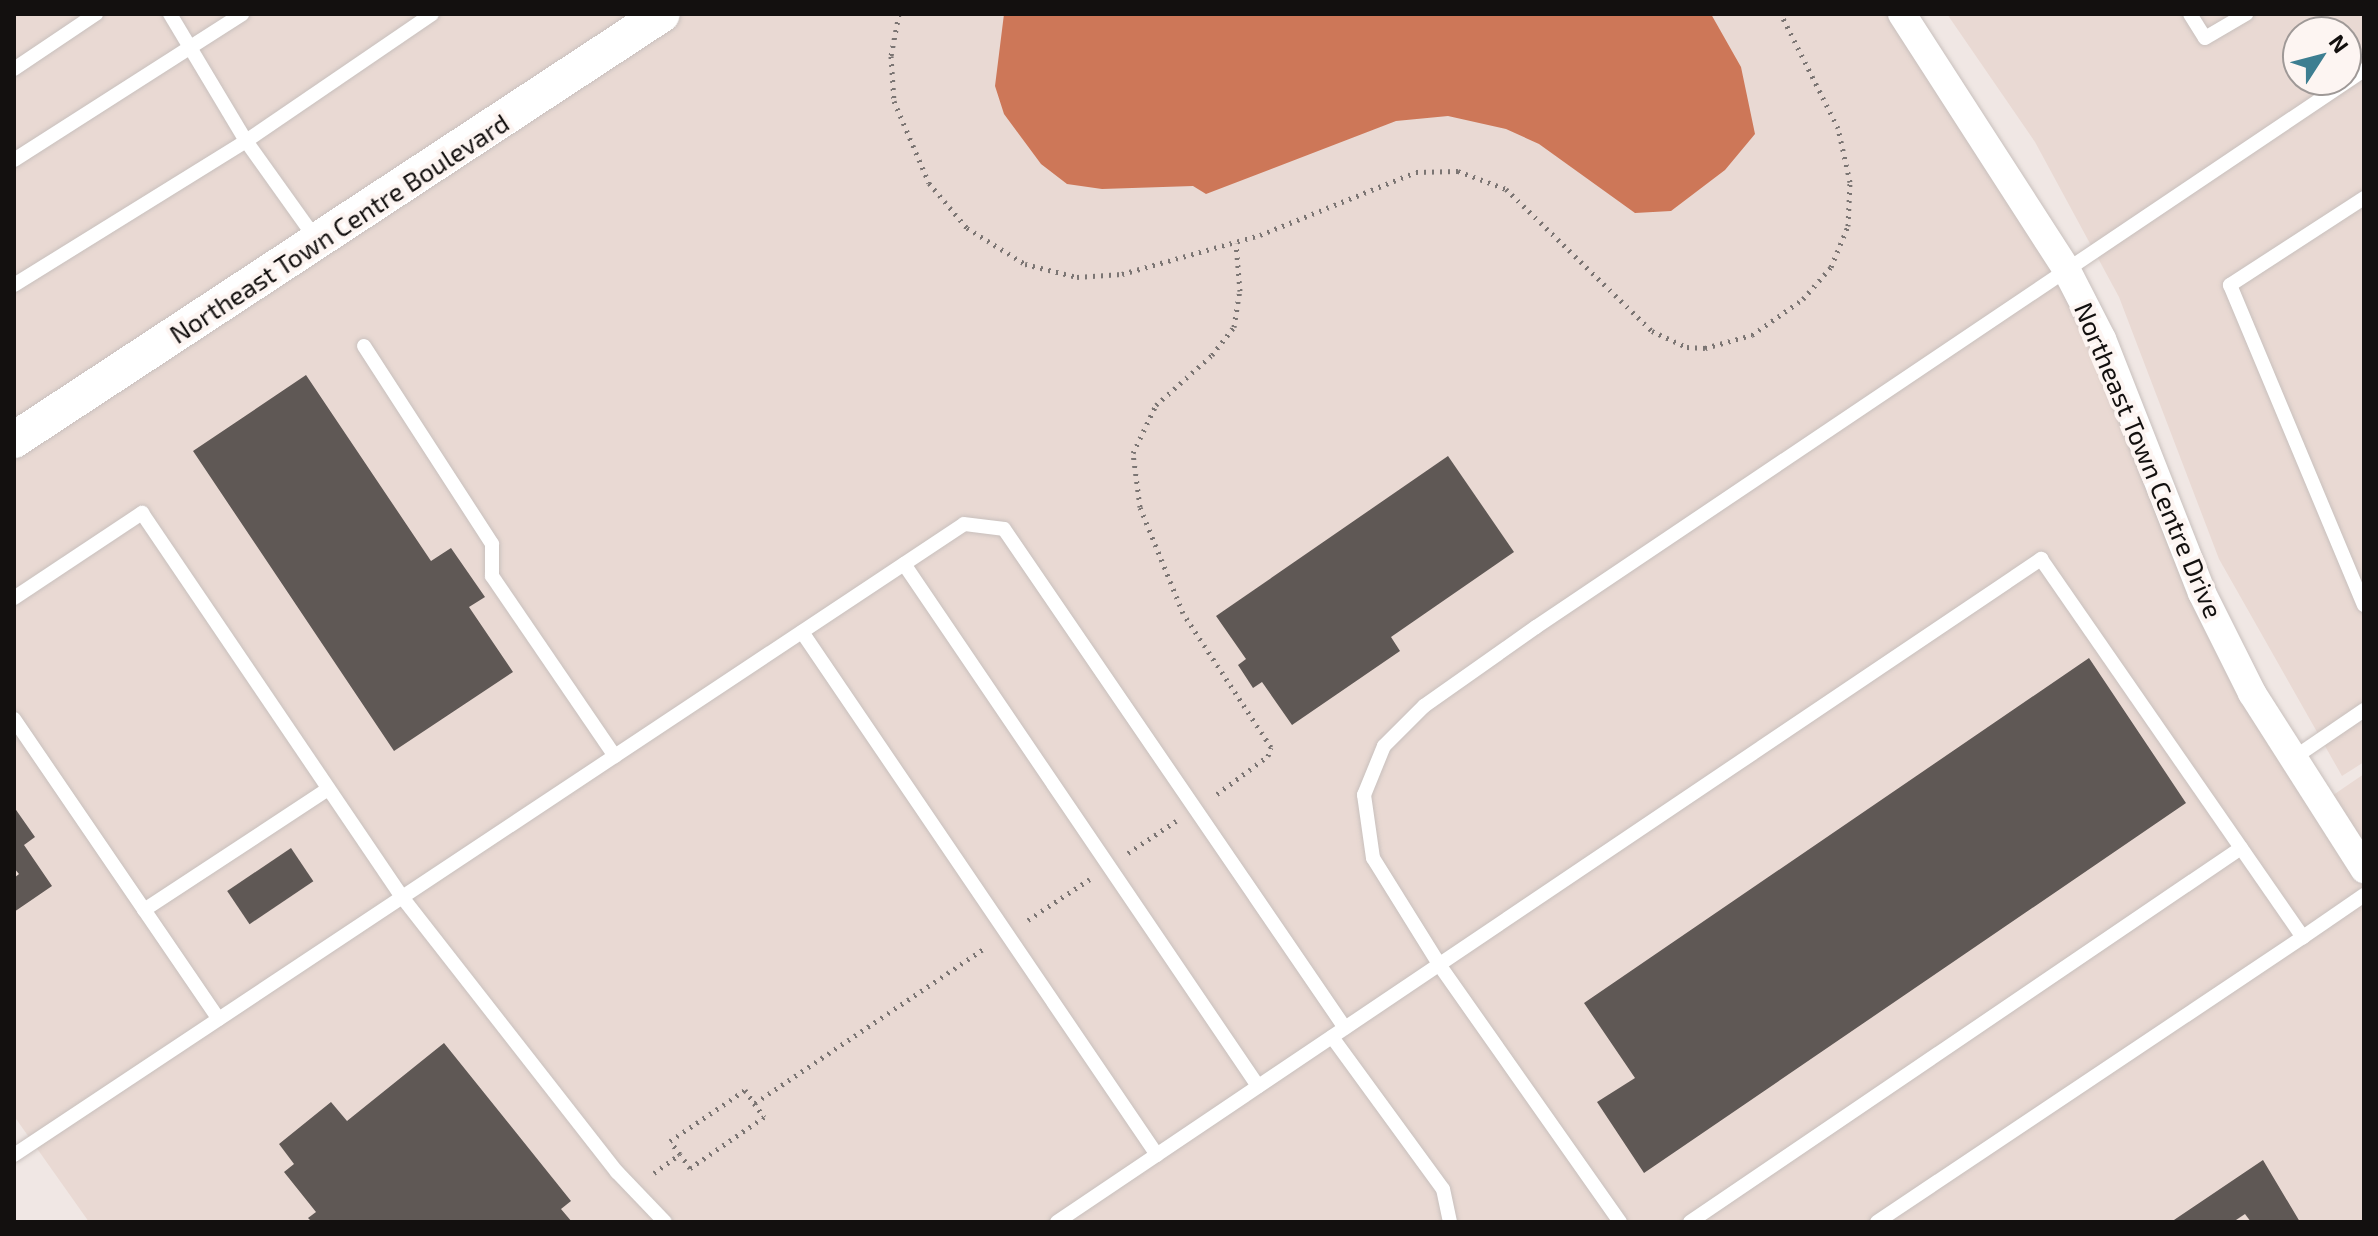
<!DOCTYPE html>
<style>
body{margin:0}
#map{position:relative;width:2378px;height:1236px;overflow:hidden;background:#f0e7e4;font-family:"Exo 2",sans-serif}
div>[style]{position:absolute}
.built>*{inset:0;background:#e9d9d3}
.water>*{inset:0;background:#cd7758}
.building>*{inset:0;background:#5f5855;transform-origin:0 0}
.path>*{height:5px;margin-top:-2.5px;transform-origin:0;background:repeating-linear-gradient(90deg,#7b7573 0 2px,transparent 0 8px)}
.roads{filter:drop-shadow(0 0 2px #c8c0bd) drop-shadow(0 0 2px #c8c0bd)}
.service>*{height:14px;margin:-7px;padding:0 7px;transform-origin:7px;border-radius:7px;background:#fff}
.minor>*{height:28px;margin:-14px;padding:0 14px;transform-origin:14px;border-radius:14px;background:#fff}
.tertiary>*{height:36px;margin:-18px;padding:0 18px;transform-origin:18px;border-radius:18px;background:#fff}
span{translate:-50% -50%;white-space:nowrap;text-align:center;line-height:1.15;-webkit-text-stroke:8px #fdf5f2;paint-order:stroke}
.street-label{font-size:26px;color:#13100f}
.frame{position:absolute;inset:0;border:16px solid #13100f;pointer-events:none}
.north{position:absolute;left:2282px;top:16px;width:80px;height:80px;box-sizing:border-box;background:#fdf5f2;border:2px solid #9f9997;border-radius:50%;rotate:54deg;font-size:22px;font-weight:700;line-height:32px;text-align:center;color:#13100f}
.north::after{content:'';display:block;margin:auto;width:28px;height:36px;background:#3d7e91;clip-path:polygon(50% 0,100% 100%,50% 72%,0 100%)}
</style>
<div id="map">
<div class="built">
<div style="clip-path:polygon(14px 14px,1896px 14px,2065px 267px,2218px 624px,2320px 804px,2364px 774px,2364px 1222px,89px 1222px,14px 1116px)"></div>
<div style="clip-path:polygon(evenodd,1947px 14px,2364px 14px,2364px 762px,2342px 776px,2219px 559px,2119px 297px,2035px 142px,1947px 14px,2298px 32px,2346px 32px,2346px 80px,2298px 80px,2298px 32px)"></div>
</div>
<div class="water">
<div style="clip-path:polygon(1004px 14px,1711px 14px,1741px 67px,1755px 134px,1725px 170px,1671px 211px,1635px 213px,1539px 144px,1506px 129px,1448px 116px,1396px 121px,1206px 194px,1193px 186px,1102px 189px,1067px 184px,1041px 164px,1004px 114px,995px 86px)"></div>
</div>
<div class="building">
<div style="clip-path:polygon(306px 375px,431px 561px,451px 548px,485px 597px,469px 607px,513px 672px,394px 751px,193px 451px)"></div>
<div style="clip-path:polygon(1448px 456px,1514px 552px,1391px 637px,1400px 651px,1292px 725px,1262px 682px,1253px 688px,1238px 665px,1246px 659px,1216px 616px)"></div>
<div style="clip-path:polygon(2089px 658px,2186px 803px,1644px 1173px,1597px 1102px,1635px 1078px,1584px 1003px)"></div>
<div style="clip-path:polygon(14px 807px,35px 837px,24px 845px,52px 886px,14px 912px,14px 878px,19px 874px,14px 868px)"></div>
<div style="left:291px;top:848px;width:40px;height:77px;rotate:56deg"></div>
<div style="clip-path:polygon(444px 1043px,571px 1201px,561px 1209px,572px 1222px,312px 1222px,308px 1218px,316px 1212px,284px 1172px,294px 1164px,279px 1144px,331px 1102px,347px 1121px)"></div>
<div style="clip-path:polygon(2263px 1160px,2300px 1222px,2251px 1222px,2245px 1214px,2233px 1222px,2171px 1222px)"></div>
</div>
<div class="path">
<div style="left:899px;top:14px;width:43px;rotate:100.8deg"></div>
<div style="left:891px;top:56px;width:45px;rotate:86.2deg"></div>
<div style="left:894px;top:101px;width:89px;rotate:66.9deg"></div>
<div style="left:929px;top:183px;width:59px;rotate:49.8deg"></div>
<div style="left:967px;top:228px;width:68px;rotate:31.8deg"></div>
<div style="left:1025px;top:264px;width:54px;rotate:14deg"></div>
<div style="left:1077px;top:277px;width:45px;rotate:-3.8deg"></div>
<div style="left:1122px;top:274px;width:143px;rotate:-15.8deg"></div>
<div style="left:1260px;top:235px;width:168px;rotate:-22deg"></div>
<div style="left:1416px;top:172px;width:42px;rotate:-1.4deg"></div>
<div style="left:1458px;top:171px;width:51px;rotate:20.6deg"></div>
<div style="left:1506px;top:189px;width:204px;rotate:44.2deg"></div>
<div style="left:1652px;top:331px;width:38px;rotate:25deg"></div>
<div style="left:1687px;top:347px;width:18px;rotate:3deg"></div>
<div style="left:1705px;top:348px;width:49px;rotate:-15.5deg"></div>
<div style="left:1752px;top:335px;width:62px;rotate:-35.2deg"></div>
<div style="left:1803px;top:299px;width:43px;rotate:-48.8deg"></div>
<div style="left:1831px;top:267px;width:44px;rotate:-67.5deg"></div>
<div style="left:1848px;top:226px;width:44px;rotate:-87.4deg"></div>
<div style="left:1850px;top:182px;width:55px;rotate:-102.5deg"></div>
<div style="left:1838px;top:128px;width:127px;rotate:-116.6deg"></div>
<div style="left:1217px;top:794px;width:64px;rotate:-36.7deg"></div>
<div style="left:1268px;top:756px;width:9px;rotate:-72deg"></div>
<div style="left:1271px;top:747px;width:160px;rotate:-123.3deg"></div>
<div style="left:1183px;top:613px;width:114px;rotate:-112.1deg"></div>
<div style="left:1140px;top:507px;width:54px;rotate:-97.4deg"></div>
<div style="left:1133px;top:453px;width:53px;rotate:-64.4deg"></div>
<div style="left:1156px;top:405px;width:75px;rotate:-41.8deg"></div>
<div style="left:1212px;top:355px;width:36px;rotate:-52deg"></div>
<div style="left:1234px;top:327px;width:36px;rotate:-81deg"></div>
<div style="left:1240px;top:291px;width:48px;rotate:-94.8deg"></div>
<div style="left:1128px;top:853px;width:58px;rotate:-33.7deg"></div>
<div style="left:1028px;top:920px;width:74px;rotate:-33.5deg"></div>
<div style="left:755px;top:1103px;width:279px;rotate:-34deg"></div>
<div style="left:654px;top:1173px;width:32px;rotate:-36deg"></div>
<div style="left:680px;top:1154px;width:16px;rotate:-128deg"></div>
<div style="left:670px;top:1141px;width:91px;rotate:-34.2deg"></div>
<div style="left:745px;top:1090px;width:33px;rotate:55deg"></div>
<div style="left:764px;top:1117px;width:90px;rotate:145.4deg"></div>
<div style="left:690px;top:1168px;width:17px;rotate:-126deg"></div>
</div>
<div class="roads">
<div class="service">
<div style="left:170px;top:14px;width:148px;rotate:59.1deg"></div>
<div style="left:246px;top:141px;width:124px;rotate:54.5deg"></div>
<div style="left:2190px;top:14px;width:28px;rotate:58deg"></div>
<div style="left:2205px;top:38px;width:48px;rotate:-30.3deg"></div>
<div style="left:14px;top:69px;width:99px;rotate:-33.9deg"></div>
<div style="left:14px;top:160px;width:271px;rotate:-32.6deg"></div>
<div style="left:2364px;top:198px;width:160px;rotate:147deg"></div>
<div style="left:2230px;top:285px;width:347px;rotate:67.3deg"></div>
<div style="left:14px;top:285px;width:273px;rotate:-31.8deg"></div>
<div style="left:246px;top:141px;width:225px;rotate:-34.3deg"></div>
<div style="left:364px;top:346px;width:236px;rotate:57.1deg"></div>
<div style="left:492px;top:544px;width:32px;rotate:90deg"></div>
<div style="left:492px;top:576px;width:218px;rotate:55.7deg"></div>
<div style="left:904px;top:564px;width:631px;rotate:55.86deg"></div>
<div style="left:14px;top:598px;width:154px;rotate:-33.6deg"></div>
<div style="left:142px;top:513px;width:464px;rotate:55.9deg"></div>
<div style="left:402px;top:897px;width:349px;rotate:52deg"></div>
<div style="left:617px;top:1172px;width:69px;rotate:46.2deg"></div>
<div style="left:802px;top:632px;width:632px;rotate:55.83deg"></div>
<div style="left:14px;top:719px;width:363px;rotate:55.7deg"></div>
<div style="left:2292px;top:759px;width:87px;rotate:-34.2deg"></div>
<div style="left:144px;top:910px;width:220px;rotate:-33.3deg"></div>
<div style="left:1332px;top:1037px;width:188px;rotate:53.9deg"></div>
<div style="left:1443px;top:1189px;width:34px;rotate:78deg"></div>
<div style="left:14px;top:1155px;width:1140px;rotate:-33.59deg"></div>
<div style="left:964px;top:524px;width:40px;rotate:7.1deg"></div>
<div style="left:1004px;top:529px;width:604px;rotate:55.65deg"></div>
<div style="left:1057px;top:1222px;width:1187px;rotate:-33.97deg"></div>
<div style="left:2041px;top:559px;width:460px;rotate:55.3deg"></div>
<div style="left:2303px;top:937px;width:74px;rotate:-34.5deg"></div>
<div style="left:1620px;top:1222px;width:315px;rotate:-125.1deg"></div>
<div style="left:1439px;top:964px;width:125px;rotate:-121.9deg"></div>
<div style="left:1373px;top:858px;width:64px;rotate:-98.1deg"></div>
<div style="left:1364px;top:795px;width:53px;rotate:-67.8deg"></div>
<div style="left:1384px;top:746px;width:57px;rotate:-45deg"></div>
<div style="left:1424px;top:706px;width:137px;rotate:-35.2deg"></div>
<div style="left:1536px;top:627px;width:998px;rotate:-33.93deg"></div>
<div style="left:1690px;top:1222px;width:666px;rotate:-34.17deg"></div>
<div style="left:1877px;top:1222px;width:513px;rotate:-33.78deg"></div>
</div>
<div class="minor">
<div style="left:1902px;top:14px;width:301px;rotate:57.2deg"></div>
<div style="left:2065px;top:267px;width:81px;rotate:62.8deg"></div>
<div style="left:2102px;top:339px;width:273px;rotate:68.5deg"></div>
<div style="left:2202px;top:593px;width:112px;rotate:63.4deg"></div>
<div style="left:2252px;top:693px;width:209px;rotate:57.5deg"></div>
</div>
<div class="tertiary">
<div style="left:14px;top:440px;width:775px;rotate:-33.32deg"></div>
</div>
</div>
<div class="street-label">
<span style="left:339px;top:228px;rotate:-33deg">Northeast Town Centre Boulevard</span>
<span style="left:2149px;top:460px;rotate:67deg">Northeast Town Centre Drive</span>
</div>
<div class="frame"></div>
<div class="north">N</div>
</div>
